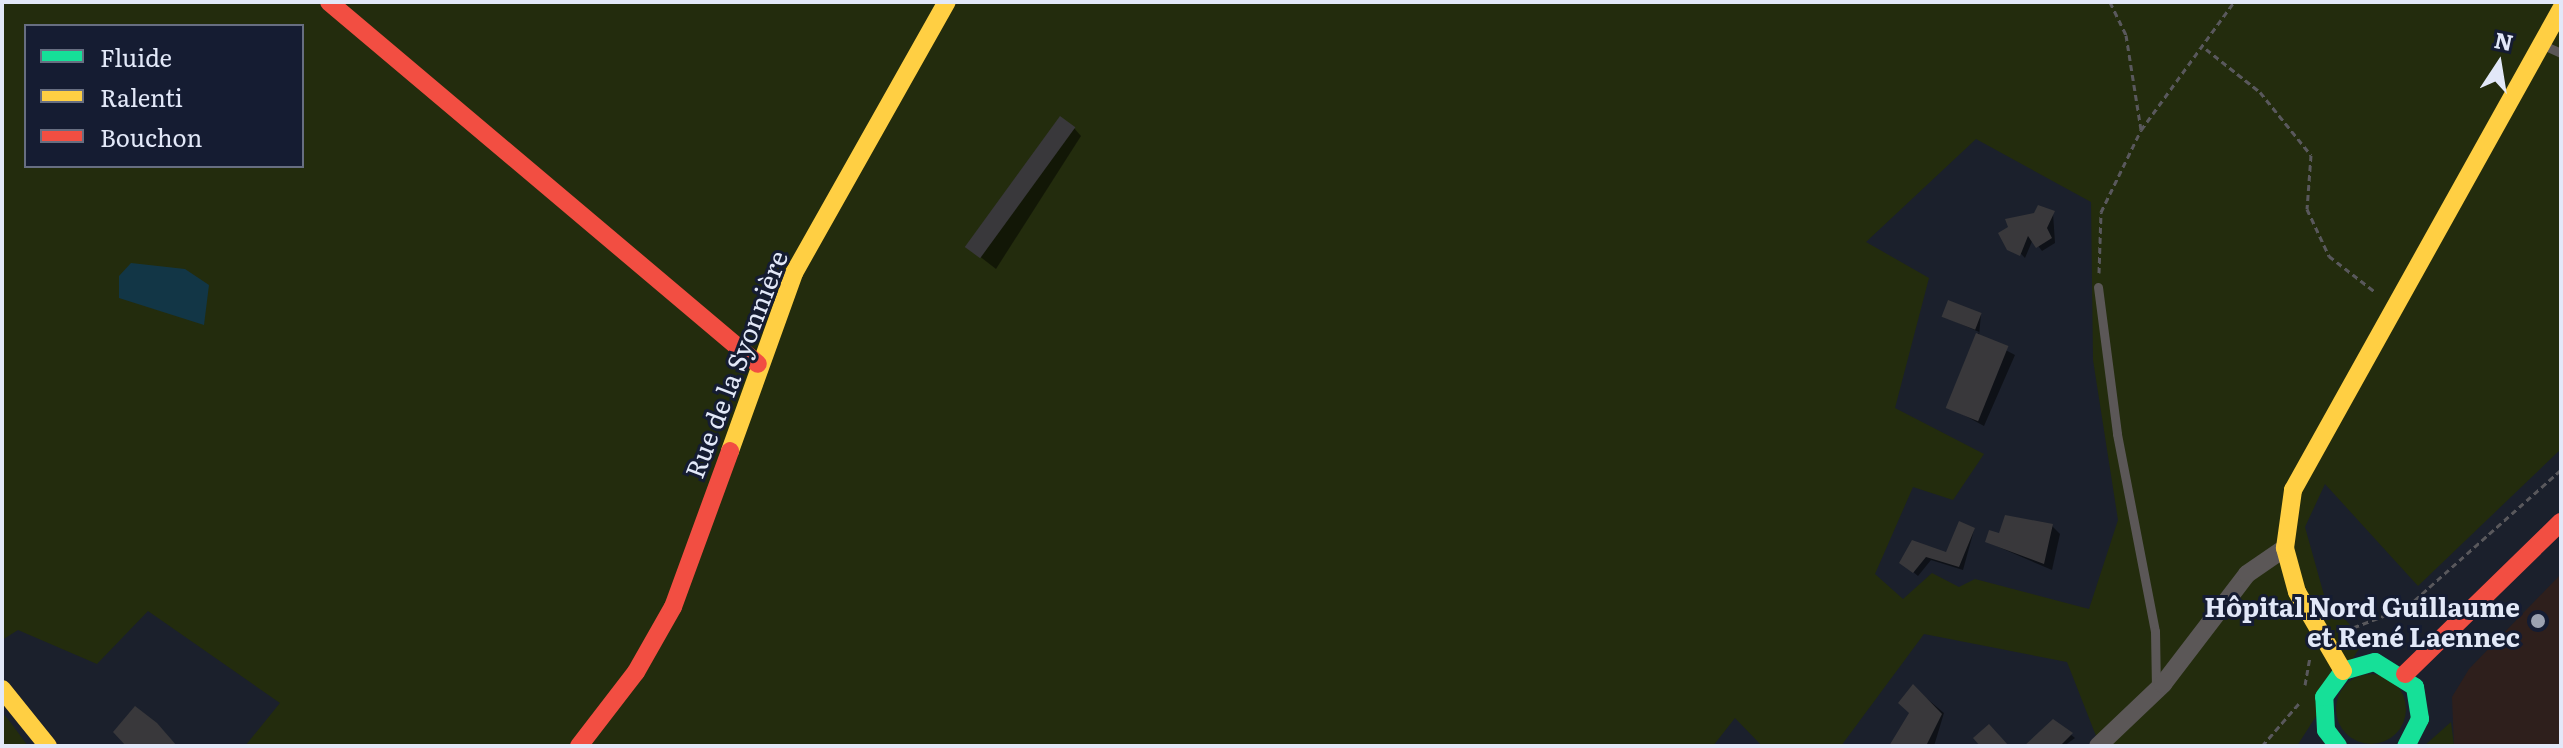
<!DOCTYPE html>
<meta charset="utf-8">
<style>
body{margin:0}
#map{position:relative;width:2563px;height:748px;overflow:hidden;background:#1b202c;font-family:Literata,serif}
div>[style]{position:absolute}
.medical>*{inset:0;background:#2e1f1c}
.green>*{inset:0;background:#232c0d}
.round{border-radius:50%}
.water>*{inset:0;background:#123646}
.shadow>*{inset:0;background:#0007}
.building>*{inset:0;background:#39383b;transform-origin:0 0}
.path>*{height:3px;margin-top:-1.5px;transform-origin:0;background:repeating-linear-gradient(90deg,#59585c 0 6px,transparent 0 10px)}
.lane>*{height:9px;margin:-4.5px;padding:0 4.5px;transform-origin:4.5px;border-radius:4.5px;background:#5b5757}
.street>*{height:18px;margin:-9px;padding:0 9px;transform-origin:9px;border-radius:9px;background:#5b5757}
.fast>*{height:18px;margin:-9px;padding:0 9px;transform-origin:9px;border-radius:9px;background:#16e098}
.slow>*{height:18px;margin:-9px;padding:0 9px;transform-origin:9px;border-radius:9px;background:#ffcf43}
.jam>*{height:18px;margin:-9px;padding:0 9px;transform-origin:9px;border-radius:9px;background:#f24e42}
.dots>*{width:22px;height:22px;translate:-50% -50%;box-sizing:border-box;border:4px solid #151c32;border-radius:50%}
span{translate:-50% -50%;white-space:nowrap;text-align:center;line-height:1.15;-webkit-text-stroke:6px #151c32;paint-order:stroke}
.street-label{font-size:26px;color:#e2e8f8}
.poi-label{font-size:26px;color:#e2e8f8;font-weight:700}
.right{translate:-100% -50%;text-align:right}
.frame{position:absolute;inset:0;border:4px solid #e2e8f8;pointer-events:none}
.legend{position:absolute;left:24px;top:24px;width:280px;height:144px;box-sizing:border-box;background:#151c32;border:2px solid #676e81;margin:0;padding:10px 14px;list-style:none;font-size:24px;color:#e2e8f8}
.legend li{display:flex;align-items:center;gap:16px;height:40px}
.legend b{width:40px;border:2px solid #676e81}
.north{position:absolute;left:2459px;top:24px;width:80px;height:80px;-webkit-text-stroke:6px #151c32;paint-order:stroke;rotate:12deg;font-size:22px;font-weight:700;line-height:32px;text-align:center;color:#e2e8f8}
.north::after{content:'';display:block;margin:auto;width:28px;height:36px;background:#e2e8f8;clip-path:polygon(50% 0,100% 100%,50% 72%,0 100%)}
</style>
<div id="map">
<div class="medical">
<div style="clip-path:polygon(2561px 574px,2561px 746px,2454px 746px,2452px 697px,2469px 669px)"></div>
</div>
<div class="green">
<div style="clip-path:polygon(evenodd,2px 2px,2561px 2px,2561px 449px,2418px 586px,2325px 484px,2305px 527px,2324px 595px,2364px 641px,2297px 746px,2100px 746px,2067px 662px,1924px 634px,1841px 746px,1762px 746px,1735px 718px,1713px 746px,245px 746px,280px 703px,148px 611px,97px 664px,18px 630px,2px 640px,2px 2px,26px 26px,302px 26px,302px 166px,26px 166px,26px 26px,2px 2px,1976px 139px,2091px 202px,2093px 360px,2118px 520px,2089px 609px,1975px 579px,1959px 587px,1932px 573px,1903px 599px,1875px 574px,1913px 487px,1953px 500px,1984px 454px,1895px 408px,1929px 278px,1866px 242px,1976px 139px)"></div>
<div class="round" style="left:2336px;top:674px;width:70px;height:70px"></div>
<div style="clip-path:polygon(2px 712px,11px 723px,28px 746px,2px 746px)"></div>
<div style="clip-path:polygon(2451px 722px,2454px 746px,2424px 746px)"></div>
</div>
<div class="water">
<div style="clip-path:polygon(131px 263px,185px 269px,209px 285px,204px 325px,119px 298px,119px 276px)"></div>
</div>
<div class="shadow">
<div style="clip-path:polygon(1074px 128px,1081px 136px,996px 269px,974px 252px)"></div>
<div style="clip-path:polygon(2053px 213px,2055px 243px,2042px 251px,2033px 239px,2025px 258px,2001px 233px)"></div>
<div style="clip-path:polygon(1981px 314px,1979px 336px,2015px 355px,1984px 426px,1949px 407px,1979px 332px,1945px 317px)"></div>
<div style="clip-path:polygon(2052px 526px,2060px 534px,2052px 570px,1987px 542px)"></div>
<div style="clip-path:polygon(1974px 530px,1963px 570px,1931px 560px,1918px 576px,1906px 566px,1913px 542px,1947px 555px)"></div>
<div style="clip-path:polygon(1913px 687px,1944px 713px,1934px 746px,1891px 746px,1912px 713px)"></div>
<div style="clip-path:polygon(2070px 734px,2075px 738px,2064px 746px,2025px 746px)"></div>
</div>
<div class="building">
<div style="left:1060px;top:116px;width:19px;height:162px;rotate:36deg"></div>
<div style="clip-path:polygon(2038px 205px,2055px 211px,2047px 228px,2052px 238px,2036px 248px,2028px 236px,2020px 256px,2007px 250px,1998px 233px,2008px 227px,2005px 219px,2034px 213px)"></div>
<div style="left:1948px;top:300px;width:36px;height:18px;rotate:21deg"></div>
<div style="left:1976px;top:333px;width:35px;height:81px;rotate:22deg"></div>
<div style="clip-path:polygon(2005px 515px,2053px 524px,2044px 564px,1985px 542px,1989px 530px,1999px 533px)"></div>
<div style="clip-path:polygon(1959px 521px,1975px 528px,1959px 567px,1926px 557px,1913px 573px,1899px 563px,1912px 540px,1946px 552px)"></div>
<div style="clip-path:polygon(1913px 684px,1942px 714px,1926px 746px,1889px 746px,1909px 713px,1898px 703px)"></div>
<div style="clip-path:polygon(135px 706px,157px 723px,177px 746px,126px 746px,113px 732px)"></div>
<div style="clip-path:polygon(2053px 719px,2073px 733px,2060px 746px,2024px 746px)"></div>
<div style="clip-path:polygon(1989px 724px,2009px 746px,1980px 746px,1973px 738px)"></div>
</div>
<div class="path">
<div style="left:2110px;top:2px;width:37px;rotate:64deg"></div>
<div style="left:2126px;top:35px;width:96px;rotate:81deg"></div>
<div style="left:2141px;top:130px;width:158px;rotate:-54deg"></div>
<div style="left:2206px;top:49px;width:69px;rotate:38.5deg"></div>
<div style="left:2260px;top:92px;width:81px;rotate:51deg"></div>
<div style="left:2311px;top:155px;width:54px;rotate:94.2deg"></div>
<div style="left:2307px;top:209px;width:52px;rotate:64.9deg"></div>
<div style="left:2329px;top:256px;width:57px;rotate:37.9deg"></div>
<div style="left:2099px;top:273px;width:61px;rotate:-88.1deg"></div>
<div style="left:2101px;top:212px;width:91px;rotate:-64deg"></div>
<div style="left:2344px;top:631px;width:67px;rotate:-20.9deg"></div>
<div style="left:2407px;top:607px;width:206px;rotate:-41.7deg"></div>
<div style="left:2305px;top:685px;width:27px;rotate:-80deg"></div>
<div style="left:2262px;top:746px;width:60px;rotate:-49.1deg"></div>
</div>
<div class="lane">
<div style="left:2543px;top:45px;width:20px;rotate:24deg"></div>
<div style="left:2098px;top:287px;width:148px;rotate:82.6deg"></div>
<div style="left:2117px;top:434px;width:201px;rotate:79.1deg"></div>
<div style="left:2155px;top:631px;width:56px;rotate:89deg"></div>
</div>
<div class="street">
<div style="left:2098px;top:746px;width:90px;rotate:-43.6deg"></div>
<div style="left:2163px;top:684px;width:138px;rotate:-52.6deg"></div>
<div style="left:2247px;top:574px;width:46px;rotate:-34.4deg"></div>
</div>
<div class="fast">
<div style="left:2338px;top:746px;width:20px;rotate:-127deg"></div>
<div style="left:2326px;top:730px;width:33px;rotate:-93deg"></div>
<div style="left:2324px;top:697px;width:32px;rotate:-54deg"></div>
<div style="left:2343px;top:671px;width:33px;rotate:-16deg"></div>
<div style="left:2375px;top:662px;width:47px;rotate:32deg"></div>
<div style="left:2415px;top:687px;width:32px;rotate:81deg"></div>
<div style="left:2420px;top:719px;width:30px;rotate:117deg"></div>
</div>
<div class="slow">
<div style="left:730px;top:451px;width:189px;rotate:-70.2deg"></div>
<div style="left:794px;top:273px;width:311px;rotate:-60.6deg"></div>
<div style="left:2343px;top:671px;width:91px;rotate:-120.2deg"></div>
<div style="left:2297px;top:592px;width:46px;rotate:-105.3deg"></div>
<div style="left:2285px;top:548px;width:59px;rotate:-82.1deg"></div>
<div style="left:2293px;top:490px;width:551px;rotate:-60.87deg"></div>
<div style="left:2px;top:689px;width:73px;rotate:51.1deg"></div>
</div>
<div class="jam">
<div style="left:329px;top:2px;width:561px;rotate:40.16deg"></div>
<div style="left:2405px;top:674px;width:218px;rotate:-44.3deg"></div>
<div style="left:579px;top:746px;width:93px;rotate:-52.4deg"></div>
<div style="left:636px;top:672px;width:75px;rotate:-60.4deg"></div>
<div style="left:673px;top:607px;width:166px;rotate:-69.9deg"></div>
</div>
<div class="dots">
<div style="left:2538px;top:621px;background:#9ca2b1"></div>
</div>
<div class="street-label">
<span style="left:735px;top:364px;rotate:-69deg">Rue de la Syonnière</span>
</div>
<div class="poi-label">
<span class="right" style="left:2520px;top:621px">Hôpital Nord Guillaume<br>et René Laennec</span>
</div>
<div class="frame"></div>
<ul class="legend">
<li><b style="height:10px;background:#16e098"></b>Fluide</li>
<li><b style="height:10px;background:#ffcf43"></b>Ralenti</li>
<li><b style="height:10px;background:#f24e42"></b>Bouchon</li>
</ul>
<div class="north">N</div>
</div>
